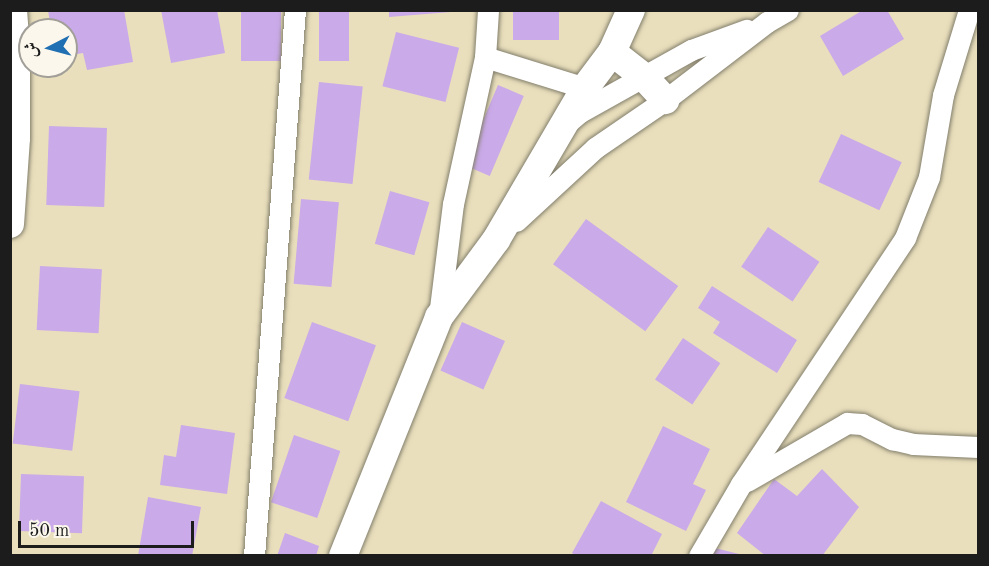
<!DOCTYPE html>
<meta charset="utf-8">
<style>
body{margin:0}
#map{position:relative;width:989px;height:566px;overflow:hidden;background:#e9dfbc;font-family:"Old Standard TT",Amiri,serif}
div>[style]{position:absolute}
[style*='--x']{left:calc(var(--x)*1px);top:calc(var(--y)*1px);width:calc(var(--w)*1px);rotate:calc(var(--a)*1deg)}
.building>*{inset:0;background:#caaae9;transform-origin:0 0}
.roads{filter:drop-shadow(0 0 2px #827e6c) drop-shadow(0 0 2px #827e6c)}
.minor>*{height:21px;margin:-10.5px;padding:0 10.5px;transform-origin:10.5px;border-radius:10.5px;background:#fff}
.secondary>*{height:28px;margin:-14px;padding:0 14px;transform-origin:14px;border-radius:14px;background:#fff}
span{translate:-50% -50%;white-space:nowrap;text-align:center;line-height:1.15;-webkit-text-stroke:6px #fbf7ec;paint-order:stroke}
.frame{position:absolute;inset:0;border:12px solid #1c1c1c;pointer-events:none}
.north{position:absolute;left:18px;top:18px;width:60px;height:60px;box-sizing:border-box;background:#fbf7ec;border:2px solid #a29f99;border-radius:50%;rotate:264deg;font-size:16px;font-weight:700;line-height:24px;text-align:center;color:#1c1c1c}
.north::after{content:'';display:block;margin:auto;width:21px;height:27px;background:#1f6fb2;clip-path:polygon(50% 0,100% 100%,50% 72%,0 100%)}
.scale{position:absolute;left:18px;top:521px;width:176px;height:27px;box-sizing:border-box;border:3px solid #1c1c1c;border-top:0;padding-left:8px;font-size:18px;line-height:21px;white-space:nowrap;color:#1c1c1c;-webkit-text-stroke:4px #fbf7ec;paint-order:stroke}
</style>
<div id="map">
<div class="building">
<i style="clip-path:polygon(48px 10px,124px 10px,133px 62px,87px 70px,83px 53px,66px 56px,66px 30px,51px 30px)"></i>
<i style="clip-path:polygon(161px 10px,217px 10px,225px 53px,171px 63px)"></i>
<i style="left:241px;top:10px;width:40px;height:51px"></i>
<i style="left:319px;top:10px;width:30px;height:51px"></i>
<i style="clip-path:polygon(389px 10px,451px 10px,451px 12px,389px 17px)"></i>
<i style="left:513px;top:10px;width:46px;height:30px"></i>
<i style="clip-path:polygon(863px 10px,887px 10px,904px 39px,843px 76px,820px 36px)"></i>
<i style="left:396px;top:32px;width:65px;height:56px;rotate:14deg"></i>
<i style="left:319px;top:82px;width:44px;height:98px;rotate:6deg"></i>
<i style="left:498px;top:85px;width:28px;height:87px;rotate:23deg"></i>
<i style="left:49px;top:126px;width:58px;height:79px;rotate:2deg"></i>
<i style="left:841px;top:134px;width:67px;height:53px;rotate:25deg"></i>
<i style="left:390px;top:191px;width:41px;height:55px;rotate:16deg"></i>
<i style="left:301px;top:199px;width:38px;height:85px;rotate:5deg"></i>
<i style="left:586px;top:219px;width:114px;height:56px;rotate:36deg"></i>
<i style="left:768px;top:227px;width:62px;height:48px;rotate:34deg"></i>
<i style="left:40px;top:266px;width:62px;height:64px;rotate:3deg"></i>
<i style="clip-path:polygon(712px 286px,797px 340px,777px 373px,713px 333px,720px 322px,698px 308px)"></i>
<i style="left:312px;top:322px;width:68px;height:81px;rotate:20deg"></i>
<i style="left:462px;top:322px;width:47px;height:53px;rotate:24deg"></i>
<i style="left:683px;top:338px;width:45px;height:50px;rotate:34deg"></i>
<i style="left:20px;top:384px;width:60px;height:60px;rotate:7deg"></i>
<i style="clip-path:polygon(181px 425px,235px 433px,227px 494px,160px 485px,164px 455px,176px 457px)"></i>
<i style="clip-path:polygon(663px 426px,710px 449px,693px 484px,706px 490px,686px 531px,626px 502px)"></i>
<i style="left:294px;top:435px;width:49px;height:71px;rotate:19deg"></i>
<i style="clip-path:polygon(822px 469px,859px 507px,822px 556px,766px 556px,737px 533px,774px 479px,797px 496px)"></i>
<i style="left:21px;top:474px;width:63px;height:57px;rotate:2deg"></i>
<i style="clip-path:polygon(148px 497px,201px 507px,192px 556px,138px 556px)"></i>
<i style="clip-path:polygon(601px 501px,662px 534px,651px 556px,577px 556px,572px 553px)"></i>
<i style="clip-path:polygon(285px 533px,319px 546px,316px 556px,277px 556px)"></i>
<i style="clip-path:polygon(715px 548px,743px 555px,743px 556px,713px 556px)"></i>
</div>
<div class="roads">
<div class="minor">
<i style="--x:485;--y:57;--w:105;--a:17.2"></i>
<i style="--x:567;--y:123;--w:17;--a:-40"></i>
<i style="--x:580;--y:112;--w:127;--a:-29.2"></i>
<i style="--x:691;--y:50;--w:59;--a:-20"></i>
<i style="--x:516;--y:221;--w:108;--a:-42.7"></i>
<i style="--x:595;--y:148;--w:85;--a:-34.4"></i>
<i style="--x:665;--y:100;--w:128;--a:-37.4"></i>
<i style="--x:767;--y:22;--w:24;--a:-30"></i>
<i style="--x:439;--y:316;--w:113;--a:-82.9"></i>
<i style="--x:453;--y:204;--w:150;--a:-77.7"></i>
<i style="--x:485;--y:57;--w:47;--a:-86.3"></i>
<i style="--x:747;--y:481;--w:116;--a:-30.1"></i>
<i style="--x:847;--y:423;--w:15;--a:4"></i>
<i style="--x:862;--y:424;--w:34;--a:27"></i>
<i style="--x:892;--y:439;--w:22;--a:13"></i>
<i style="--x:913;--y:444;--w:65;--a:2.6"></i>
<i style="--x:254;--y:556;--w:548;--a:-85.71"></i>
<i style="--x:699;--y:556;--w:83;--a:-59.7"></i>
<i style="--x:741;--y:484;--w:296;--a:-56.3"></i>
<i style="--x:905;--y:238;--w:66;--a:-68.5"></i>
<i style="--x:929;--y:177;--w:83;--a:-80.3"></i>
<i style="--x:943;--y:95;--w:89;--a:-73"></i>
</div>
<div class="secondary">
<i style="--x:612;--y:52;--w:39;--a:38"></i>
<i style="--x:643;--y:76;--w:33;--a:47"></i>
<i style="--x:10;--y:224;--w:86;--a:-86"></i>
<i style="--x:16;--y:138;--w:87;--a:-90"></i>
<i style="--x:16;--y:51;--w:41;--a:-94.2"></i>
<i style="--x:343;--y:556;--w:258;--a:-68.1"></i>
<i style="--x:439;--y:317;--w:96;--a:-53.5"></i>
<i style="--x:496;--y:240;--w:176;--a:-59.6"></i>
<i style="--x:585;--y:88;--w:45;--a:-53.1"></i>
<i style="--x:612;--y:52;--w:46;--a:-65.7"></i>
</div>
</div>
<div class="frame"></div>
<div class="north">ش</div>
<div class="scale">50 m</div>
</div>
